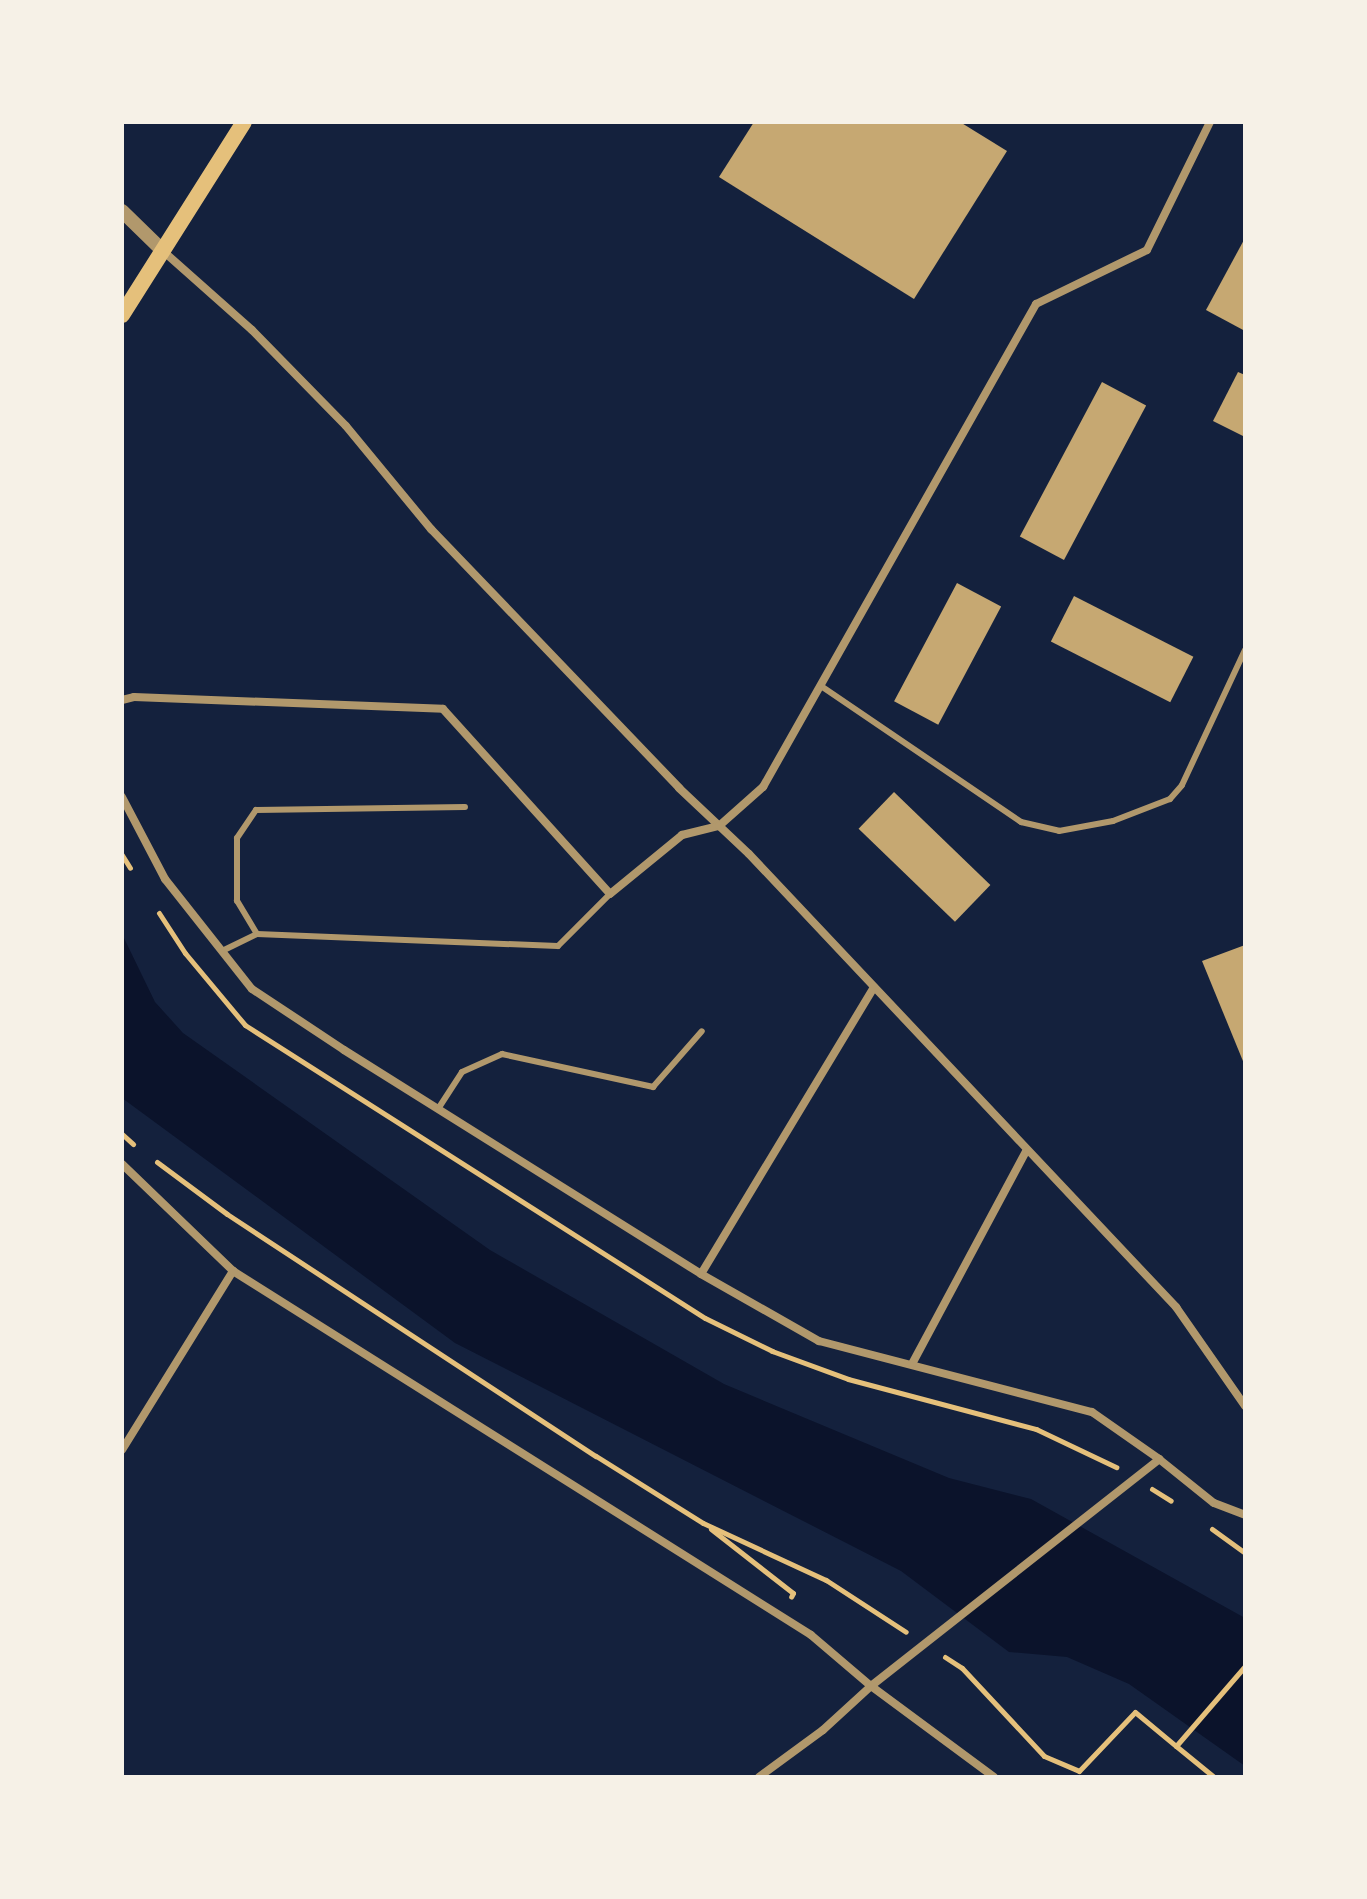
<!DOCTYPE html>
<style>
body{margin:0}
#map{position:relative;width:1367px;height:1899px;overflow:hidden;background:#14213d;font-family:"Golos Text",sans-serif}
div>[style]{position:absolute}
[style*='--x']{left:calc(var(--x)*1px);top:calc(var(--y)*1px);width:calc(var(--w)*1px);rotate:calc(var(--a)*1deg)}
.water>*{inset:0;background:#0b132b}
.building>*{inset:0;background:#c6a872;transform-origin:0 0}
.path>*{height:5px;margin:-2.5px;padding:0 2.5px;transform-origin:2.5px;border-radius:2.5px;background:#e5c07b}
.service>*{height:6px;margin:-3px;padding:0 3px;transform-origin:3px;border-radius:3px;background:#b1986c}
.minor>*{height:8px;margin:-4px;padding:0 4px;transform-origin:4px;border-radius:4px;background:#b1986c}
.tertiary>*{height:14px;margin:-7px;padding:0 7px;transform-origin:7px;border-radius:7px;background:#b1986c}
.secondary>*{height:16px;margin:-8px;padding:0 8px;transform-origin:8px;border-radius:8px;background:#e5c07b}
span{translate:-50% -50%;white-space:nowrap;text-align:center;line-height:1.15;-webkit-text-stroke:6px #f6f1e7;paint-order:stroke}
.frame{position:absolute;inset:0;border:124px solid #f6f1e7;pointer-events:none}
</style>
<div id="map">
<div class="water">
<i style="clip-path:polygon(122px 934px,155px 1002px,183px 1033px,490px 1250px,724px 1384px,949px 1478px,1031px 1499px,1245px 1618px,1245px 1766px,1129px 1684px,1067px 1657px,1009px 1652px,901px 1571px,455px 1343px,122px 1098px)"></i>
</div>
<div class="building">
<i style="clip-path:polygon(754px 122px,960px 122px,1007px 151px,914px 299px,719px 177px)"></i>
<i style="clip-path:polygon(1245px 238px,1245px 331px,1206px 310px)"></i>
<i style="clip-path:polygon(1238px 372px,1245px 375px,1245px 437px,1213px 421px)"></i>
<i style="left:1102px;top:382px;width:50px;height:175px;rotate:28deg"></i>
<i style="left:957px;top:583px;width:50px;height:134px;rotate:28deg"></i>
<i style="left:1074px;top:596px;width:134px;height:51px;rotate:27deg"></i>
<i style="left:894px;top:792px;width:134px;height:51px;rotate:44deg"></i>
<i style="clip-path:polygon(1245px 945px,1245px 1066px,1202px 961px)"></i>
</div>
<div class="path">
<i style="--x:122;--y:855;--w:15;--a:58"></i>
<i style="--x:159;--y:913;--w:48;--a:57"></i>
<i style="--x:185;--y:953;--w:94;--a:50.2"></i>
<i style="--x:245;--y:1025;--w:545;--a:32.5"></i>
<i style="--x:705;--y:1318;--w:75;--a:26.2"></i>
<i style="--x:772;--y:1351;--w:81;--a:20.2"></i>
<i style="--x:848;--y:1379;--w:195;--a:14.9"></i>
<i style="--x:1036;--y:1429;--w:89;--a:25.4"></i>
<i style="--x:122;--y:1134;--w:15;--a:42"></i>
<i style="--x:157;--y:1162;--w:87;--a:36.6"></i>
<i style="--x:227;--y:1214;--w:441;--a:33.3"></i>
<i style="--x:596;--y:1456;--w:126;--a:32.1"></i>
<i style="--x:703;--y:1523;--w:136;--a:24.9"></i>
<i style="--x:826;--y:1580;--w:95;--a:33"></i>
<i style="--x:1152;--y:1489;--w:22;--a:32"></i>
<i style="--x:711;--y:1529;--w:104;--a:38"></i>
<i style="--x:793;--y:1593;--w:4;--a:117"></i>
<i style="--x:1212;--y:1529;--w:41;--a:36"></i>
<i style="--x:945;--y:1657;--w:20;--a:33"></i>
<i style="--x:962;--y:1668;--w:120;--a:47"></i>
<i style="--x:1044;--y:1756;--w:38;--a:23"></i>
<i style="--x:1079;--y:1771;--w:81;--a:-46.5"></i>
<i style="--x:1135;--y:1712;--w:53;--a:39.7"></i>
<i style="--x:1214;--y:1777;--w:49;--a:-140.8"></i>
<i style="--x:1176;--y:1746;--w:106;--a:-49.2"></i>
</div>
<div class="service">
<i style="--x:821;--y:686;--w:242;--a:34.2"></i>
<i style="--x:1021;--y:822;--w:39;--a:13"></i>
<i style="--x:1059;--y:831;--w:55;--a:-10.5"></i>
<i style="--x:1113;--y:821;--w:61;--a:-21.1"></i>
<i style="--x:1170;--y:799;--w:18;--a:-49"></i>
<i style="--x:1182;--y:785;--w:149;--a:-65"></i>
<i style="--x:257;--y:934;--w:39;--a:-121"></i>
<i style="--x:237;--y:901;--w:63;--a:-90"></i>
<i style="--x:237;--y:838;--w:34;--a:-56"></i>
<i style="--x:256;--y:810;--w:209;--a:-0.8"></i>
<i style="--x:222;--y:951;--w:39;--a:-26"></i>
<i style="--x:257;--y:934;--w:301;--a:2.3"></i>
<i style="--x:558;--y:946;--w:74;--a:-45"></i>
<i style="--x:438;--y:1109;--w:44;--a:-57"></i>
<i style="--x:462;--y:1072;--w:44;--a:-24.2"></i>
<i style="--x:502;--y:1054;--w:155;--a:12.3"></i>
<i style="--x:653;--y:1087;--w:74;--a:-48.8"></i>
</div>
<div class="minor">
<i style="--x:163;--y:251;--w:119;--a:41.6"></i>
<i style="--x:252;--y:330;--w:134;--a:45.6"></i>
<i style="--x:346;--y:426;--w:134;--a:50.5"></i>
<i style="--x:431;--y:529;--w:359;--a:46.2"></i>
<i style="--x:679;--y:788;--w:96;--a:43.3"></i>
<i style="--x:749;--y:854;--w:623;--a:46.69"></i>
<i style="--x:1176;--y:1307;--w:121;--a:55.1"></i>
<i style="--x:122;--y:700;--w:12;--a:-14"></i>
<i style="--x:134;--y:697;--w:309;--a:2.2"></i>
<i style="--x:443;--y:709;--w:249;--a:47.9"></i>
<i style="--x:610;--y:894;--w:93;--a:-39.3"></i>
<i style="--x:682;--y:835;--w:38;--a:-14"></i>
<i style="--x:719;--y:826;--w:59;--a:-41.6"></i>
<i style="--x:763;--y:787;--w:555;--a:-60.52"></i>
<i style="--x:1036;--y:304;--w:123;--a:-25.9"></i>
<i style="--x:1147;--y:250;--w:143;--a:-63.8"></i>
<i style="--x:122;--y:797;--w:93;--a:62.3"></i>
<i style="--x:165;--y:879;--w:140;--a:51.7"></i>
<i style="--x:252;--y:989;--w:110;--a:33.5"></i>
<i style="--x:344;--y:1050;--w:421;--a:32.1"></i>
<i style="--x:701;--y:1274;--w:136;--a:29.6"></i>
<i style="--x:819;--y:1341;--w:282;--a:14.6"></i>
<i style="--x:1092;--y:1412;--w:82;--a:35"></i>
<i style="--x:122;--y:1164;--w:154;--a:43.9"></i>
<i style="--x:233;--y:1271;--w:683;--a:32.2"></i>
<i style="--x:811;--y:1635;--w:79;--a:40.4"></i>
<i style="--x:871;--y:1686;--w:153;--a:36.5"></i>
<i style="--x:701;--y:1274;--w:335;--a:-58.9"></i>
<i style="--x:912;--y:1364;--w:242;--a:-61.8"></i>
<i style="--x:122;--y:1450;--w:211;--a:-58.2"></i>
<i style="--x:759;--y:1777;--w:79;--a:-36.3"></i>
<i style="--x:823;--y:1730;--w:65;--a:-42.5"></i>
<i style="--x:871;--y:1686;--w:367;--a:-38.2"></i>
<i style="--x:1159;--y:1459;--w:70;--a:38.7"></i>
<i style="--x:1214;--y:1503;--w:33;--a:21"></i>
</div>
<div class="tertiary">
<i style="--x:122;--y:211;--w:57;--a:44.3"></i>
</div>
<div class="secondary">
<i style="--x:122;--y:315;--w:228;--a:-57.7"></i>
</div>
<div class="frame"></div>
</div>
